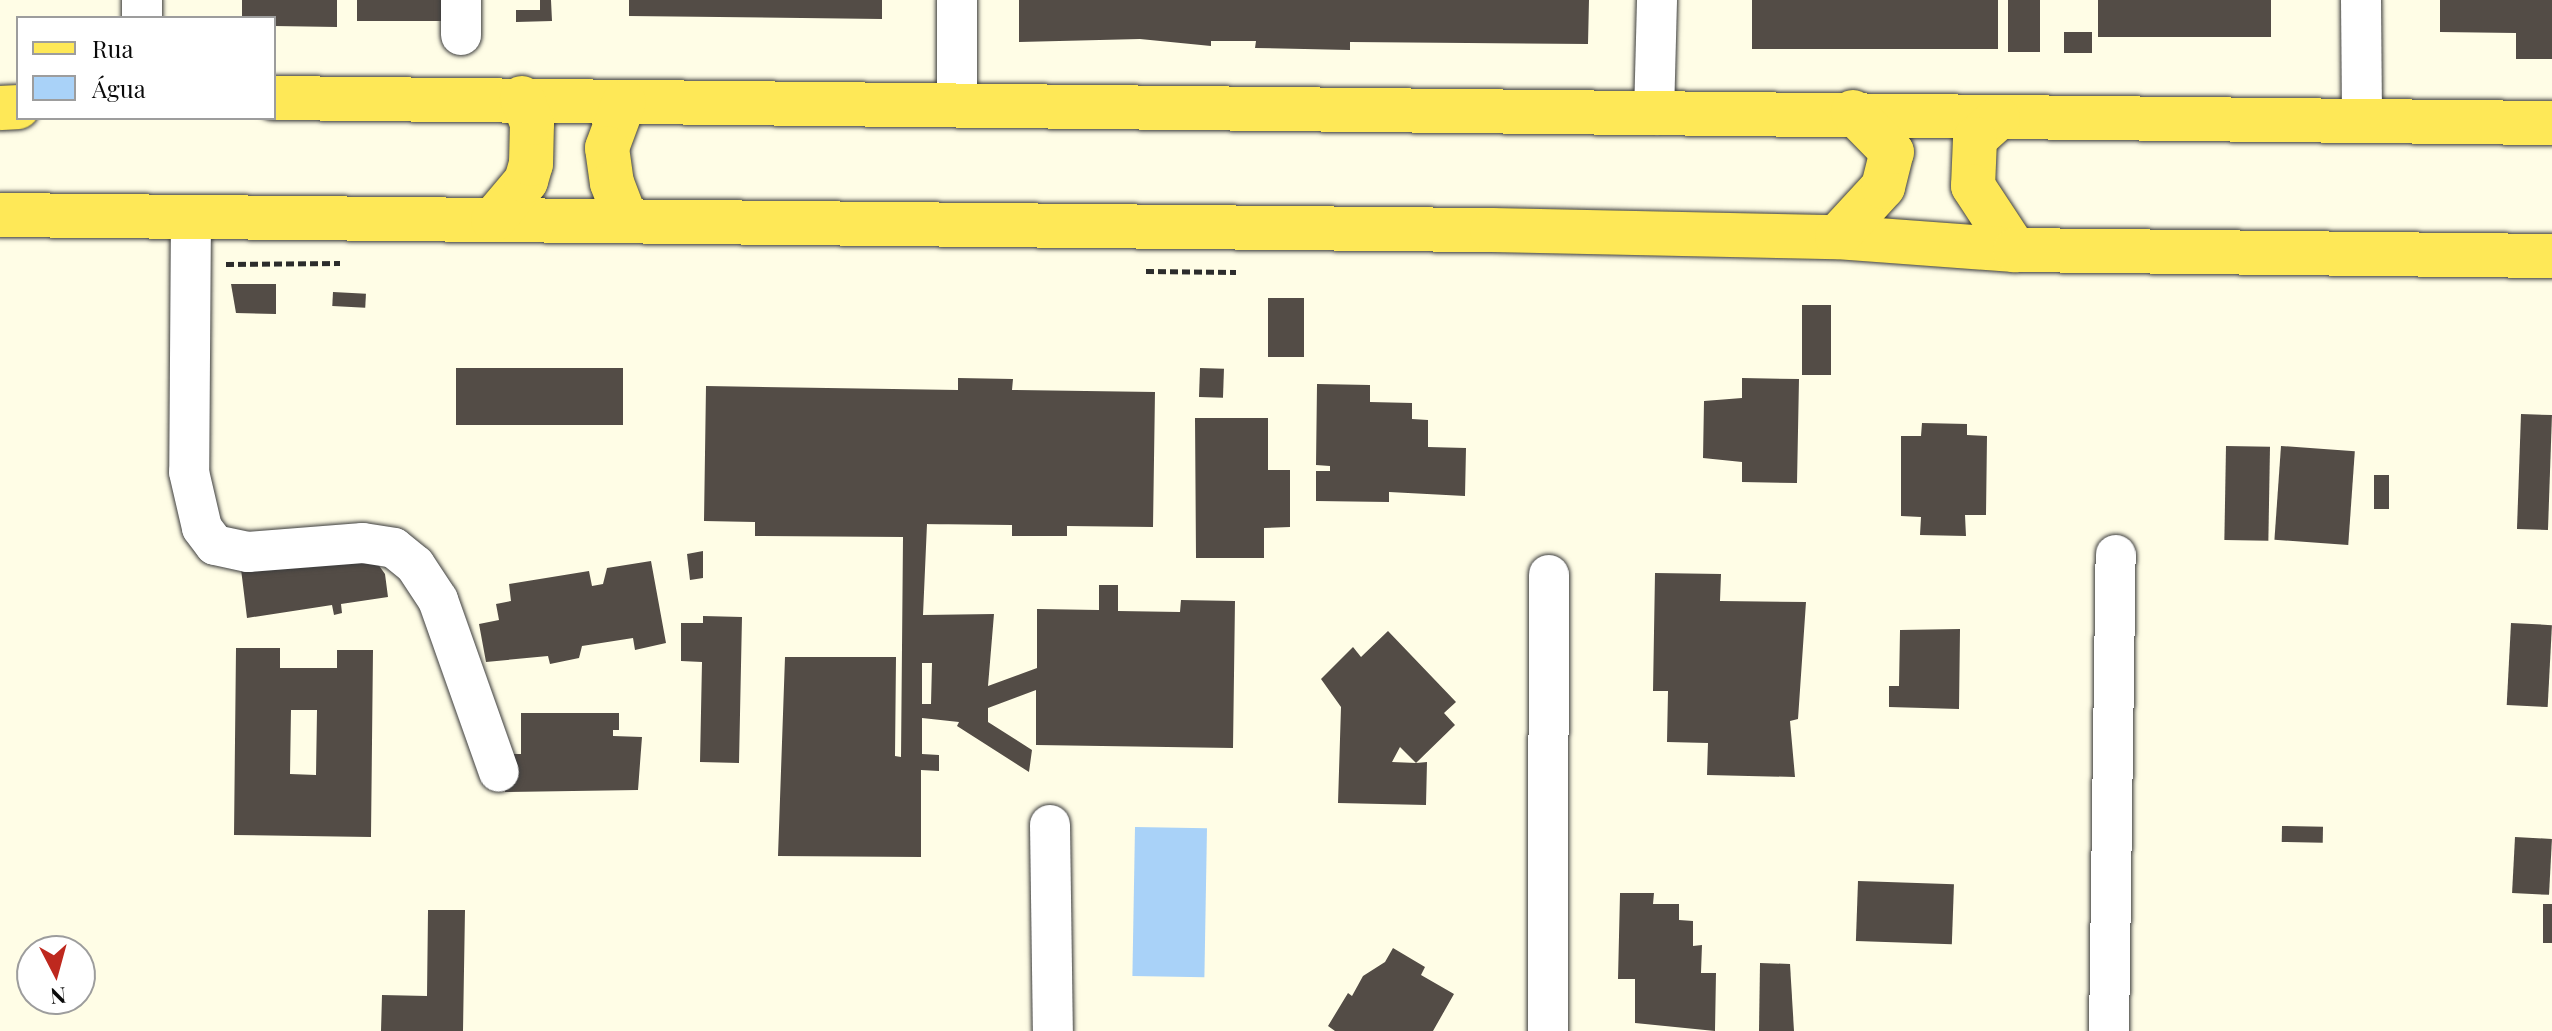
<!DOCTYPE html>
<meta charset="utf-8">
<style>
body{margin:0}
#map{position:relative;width:2552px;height:1031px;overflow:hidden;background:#fffde6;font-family:"Playfair Display",serif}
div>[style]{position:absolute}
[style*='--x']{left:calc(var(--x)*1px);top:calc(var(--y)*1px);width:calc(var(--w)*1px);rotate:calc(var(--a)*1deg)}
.water>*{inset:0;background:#a9d2f8;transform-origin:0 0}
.building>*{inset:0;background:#534c46;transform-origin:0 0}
.path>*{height:5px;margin-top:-2.5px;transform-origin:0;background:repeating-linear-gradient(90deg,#2c2c2c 0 8px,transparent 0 12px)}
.roads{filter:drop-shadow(0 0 2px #3d3d3d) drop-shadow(0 0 2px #3d3d3d)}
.minor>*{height:40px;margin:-20px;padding:0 20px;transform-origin:20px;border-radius:20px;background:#fff}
.major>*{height:44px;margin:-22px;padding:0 22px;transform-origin:22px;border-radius:22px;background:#fee857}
span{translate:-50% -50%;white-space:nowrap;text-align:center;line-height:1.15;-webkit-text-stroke:8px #fff;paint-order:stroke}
.legend{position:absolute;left:16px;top:16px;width:260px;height:104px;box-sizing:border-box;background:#fff;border:2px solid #9d9d9d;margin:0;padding:10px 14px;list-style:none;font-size:24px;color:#0a0a0a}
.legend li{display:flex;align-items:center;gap:16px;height:40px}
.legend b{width:40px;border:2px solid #9d9d9d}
.north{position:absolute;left:16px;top:935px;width:80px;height:80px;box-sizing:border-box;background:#fff;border:2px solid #9d9d9d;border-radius:50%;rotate:174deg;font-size:22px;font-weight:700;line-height:32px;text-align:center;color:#0a0a0a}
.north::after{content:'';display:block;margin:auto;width:28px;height:36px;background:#be281e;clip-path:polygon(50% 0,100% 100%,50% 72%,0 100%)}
</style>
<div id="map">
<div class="water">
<i style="left:1135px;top:827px;width:72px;height:149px;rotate:1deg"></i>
</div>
<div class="building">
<i style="clip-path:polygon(242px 0,337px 0,337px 27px,274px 26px,274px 18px,242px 18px)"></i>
<i style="left:357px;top:0;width:84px;height:21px"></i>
<i style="clip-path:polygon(540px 0,551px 0,552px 21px,516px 22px,516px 10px,540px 10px)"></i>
<i style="clip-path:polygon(629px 0,882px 0,882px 19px,629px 16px)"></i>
<i style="clip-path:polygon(1019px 0,1589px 0,1588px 44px,1350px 42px,1350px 50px,1255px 48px,1256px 41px,1211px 41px,1211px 46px,1140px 39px,1019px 42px)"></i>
<i style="left:1752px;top:0;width:246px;height:49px"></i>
<i style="left:2008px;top:0;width:32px;height:52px"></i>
<i style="left:2098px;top:0;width:173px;height:37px"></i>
<i style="clip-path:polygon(2440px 0,2552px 0,2552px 59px,2516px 59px,2516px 33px,2440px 32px)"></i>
<i style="left:2064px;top:32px;width:28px;height:21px"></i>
<i style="clip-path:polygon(231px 284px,276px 284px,276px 314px,236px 313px)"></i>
<i style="left:333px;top:292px;width:33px;height:14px;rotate:3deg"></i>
<i style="left:1268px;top:298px;width:36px;height:59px"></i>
<i style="left:1802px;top:305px;width:29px;height:70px"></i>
<i style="left:623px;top:368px;width:57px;height:167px;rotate:90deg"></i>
<i style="left:1200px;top:368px;width:24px;height:29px;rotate:2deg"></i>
<i style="clip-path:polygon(evenodd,958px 378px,1013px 379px,1012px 390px,1155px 392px,1153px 527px,1067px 526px,1067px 536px,1012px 536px,1012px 525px,927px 524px,923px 615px,994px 614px,988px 686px,1037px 668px,1037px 609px,1099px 610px,1099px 585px,1118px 585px,1118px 611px,1180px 612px,1181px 600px,1235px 601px,1233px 748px,1036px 745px,1036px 690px,988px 708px,988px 722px,1032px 750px,1029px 772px,957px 726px,959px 722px,922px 718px,922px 754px,939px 755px,939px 771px,921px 770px,921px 857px,778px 856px,785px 657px,896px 657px,895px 756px,901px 757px,903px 537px,755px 536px,755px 522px,704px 521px,706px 386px,958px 390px,958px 378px,922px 663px,932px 663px,931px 704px,922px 704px,922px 663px)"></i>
<i style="clip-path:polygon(1742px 378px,1799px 379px,1797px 483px,1742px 482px,1742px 462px,1703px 458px,1704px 401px,1742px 398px)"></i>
<i style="clip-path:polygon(1317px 384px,1370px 385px,1370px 402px,1412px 403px,1412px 419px,1428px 420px,1428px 447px,1466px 448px,1465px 496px,1389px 492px,1389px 502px,1316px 501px,1316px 471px,1330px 471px,1330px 466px,1316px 465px)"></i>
<i style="left:2521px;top:414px;width:31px;height:115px;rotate:2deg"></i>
<i style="clip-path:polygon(1195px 418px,1268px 418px,1268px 470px,1290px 470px,1290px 527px,1264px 528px,1264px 558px,1196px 558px)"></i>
<i style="clip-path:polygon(1922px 423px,1967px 424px,1967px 435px,1987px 436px,1986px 515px,1965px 515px,1966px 536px,1920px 535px,1921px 517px,1901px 516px,1901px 436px,1921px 436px)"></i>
<i style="left:2226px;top:446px;width:44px;height:94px;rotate:1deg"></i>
<i style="left:2281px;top:446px;width:74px;height:94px;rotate:4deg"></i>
<i style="left:2374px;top:475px;width:15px;height:34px"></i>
<i style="clip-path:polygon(703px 551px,703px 578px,690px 580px,687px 554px)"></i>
<i style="clip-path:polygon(370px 553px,385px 574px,388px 597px,341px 604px,342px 613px,334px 615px,332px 605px,247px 618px,241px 569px)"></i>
<i style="clip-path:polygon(651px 561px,666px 643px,635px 650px,633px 638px,582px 646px,579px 658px,550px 664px,548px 656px,486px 662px,479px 624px,499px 620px,496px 604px,511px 601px,509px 584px,589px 571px,592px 586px,603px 584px,607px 568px)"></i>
<i style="clip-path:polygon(1655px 573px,1721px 574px,1720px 601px,1806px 602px,1798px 719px,1790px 721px,1795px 777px,1707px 775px,1708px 743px,1667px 742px,1668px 691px,1653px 691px)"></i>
<i style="clip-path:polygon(742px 617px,739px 763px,700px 762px,702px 662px,681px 661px,681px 623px,703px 623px,703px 616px)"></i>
<i style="left:2511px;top:623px;width:41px;height:82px;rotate:3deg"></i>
<i style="clip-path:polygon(1960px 629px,1959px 709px,1889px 707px,1889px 686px,1899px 686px,1900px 630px)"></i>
<i style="clip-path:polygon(evenodd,1388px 631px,1456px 702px,1444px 713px,1455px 725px,1416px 763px,1427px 762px,1426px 805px,1338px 803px,1341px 707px,1321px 679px,1353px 647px,1361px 657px,1388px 631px,1400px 747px,1416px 763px,1392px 762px,1400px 747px)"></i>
<i style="clip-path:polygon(evenodd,236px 648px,280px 648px,280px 668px,337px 668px,337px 650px,373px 650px,371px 837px,234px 835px,236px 648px,291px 710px,317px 710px,316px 775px,290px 774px,291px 710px)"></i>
<i style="clip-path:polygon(521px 713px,619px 713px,619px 730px,613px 730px,613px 736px,642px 737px,638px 790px,505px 792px,505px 754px,521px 754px)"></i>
<i style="left:2282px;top:826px;width:41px;height:16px;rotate:1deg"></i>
<i style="left:2515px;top:837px;width:37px;height:56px;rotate:3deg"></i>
<i style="left:1858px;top:881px;width:96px;height:60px;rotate:2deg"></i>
<i style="clip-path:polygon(1620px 893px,1654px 893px,1653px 904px,1679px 904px,1679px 920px,1693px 921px,1693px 946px,1702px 945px,1701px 973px,1716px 973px,1715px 1031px,1635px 1023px,1635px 979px,1618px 979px)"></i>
<i style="left:2543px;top:904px;width:9px;height:39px"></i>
<i style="clip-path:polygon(428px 910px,465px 910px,463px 1031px,381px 1031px,382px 995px,427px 996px)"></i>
<i style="clip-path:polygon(1393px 948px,1425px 967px,1421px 975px,1454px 994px,1433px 1031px,1335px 1031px,1328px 1026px,1348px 993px,1352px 996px,1363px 976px,1385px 962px)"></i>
<i style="clip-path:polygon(1760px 963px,1790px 964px,1794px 1031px,1759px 1031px)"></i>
</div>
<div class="path">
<i style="--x:226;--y:264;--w:114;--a:-0.5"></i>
<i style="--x:1146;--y:271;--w:90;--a:0.6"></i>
</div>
<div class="roads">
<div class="minor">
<i style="--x:142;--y:0;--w:18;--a:90"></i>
<i style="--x:2361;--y:0;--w:117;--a:89.5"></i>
<i style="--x:461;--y:35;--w:35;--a:-90"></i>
<i style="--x:957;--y:107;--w:107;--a:-90"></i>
<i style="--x:1654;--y:115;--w:115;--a:-88.5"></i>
<i style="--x:191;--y:215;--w:257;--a:90.4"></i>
<i style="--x:189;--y:472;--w:57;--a:76.9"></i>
<i style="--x:202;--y:528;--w:21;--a:53"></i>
<i style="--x:215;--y:545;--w:34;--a:12"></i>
<i style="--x:248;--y:552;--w:115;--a:-4.5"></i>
<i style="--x:363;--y:543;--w:31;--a:9"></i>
<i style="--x:394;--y:548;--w:27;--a:39"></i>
<i style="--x:415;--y:565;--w:42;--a:56.7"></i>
<i style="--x:438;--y:600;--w:182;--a:70.5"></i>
<i style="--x:1050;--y:825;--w:206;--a:89.2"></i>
<i style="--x:1548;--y:1031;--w:456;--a:-89.9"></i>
<i style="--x:2109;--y:1031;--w:476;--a:-89.2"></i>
</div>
<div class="major">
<i style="--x:274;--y:98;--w:2278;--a:0.63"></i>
<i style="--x:624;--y:102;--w:49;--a:110.3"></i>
<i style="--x:607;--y:148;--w:35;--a:82"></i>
<i style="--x:612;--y:183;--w:40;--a:69"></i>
<i style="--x:0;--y:108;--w:18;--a:-3"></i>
<i style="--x:1998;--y:118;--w:31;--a:138"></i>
<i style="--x:1975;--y:139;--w:47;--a:92.4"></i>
<i style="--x:1973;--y:186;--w:77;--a:56.7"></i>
<i style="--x:0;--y:215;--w:1492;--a:0.58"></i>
<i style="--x:1492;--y:230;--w:345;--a:1.2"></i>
<i style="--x:1837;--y:237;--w:178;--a:4.2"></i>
<i style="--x:2015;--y:250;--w:537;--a:0.64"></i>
<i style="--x:493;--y:220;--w:51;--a:-49.8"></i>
<i style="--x:526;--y:181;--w:18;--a:-74"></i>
<i style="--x:531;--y:164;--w:41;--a:-88.6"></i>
<i style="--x:532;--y:123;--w:27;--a:-112"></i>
<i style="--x:1837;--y:237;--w:68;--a:-47.4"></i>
<i style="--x:1883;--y:187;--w:36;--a:-76"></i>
<i style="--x:1892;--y:152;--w:56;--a:-134.3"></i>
</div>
</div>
<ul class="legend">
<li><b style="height:10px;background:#fee857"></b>Rua</li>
<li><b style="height:22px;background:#a9d2f8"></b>Água</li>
</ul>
<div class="north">N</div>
</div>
